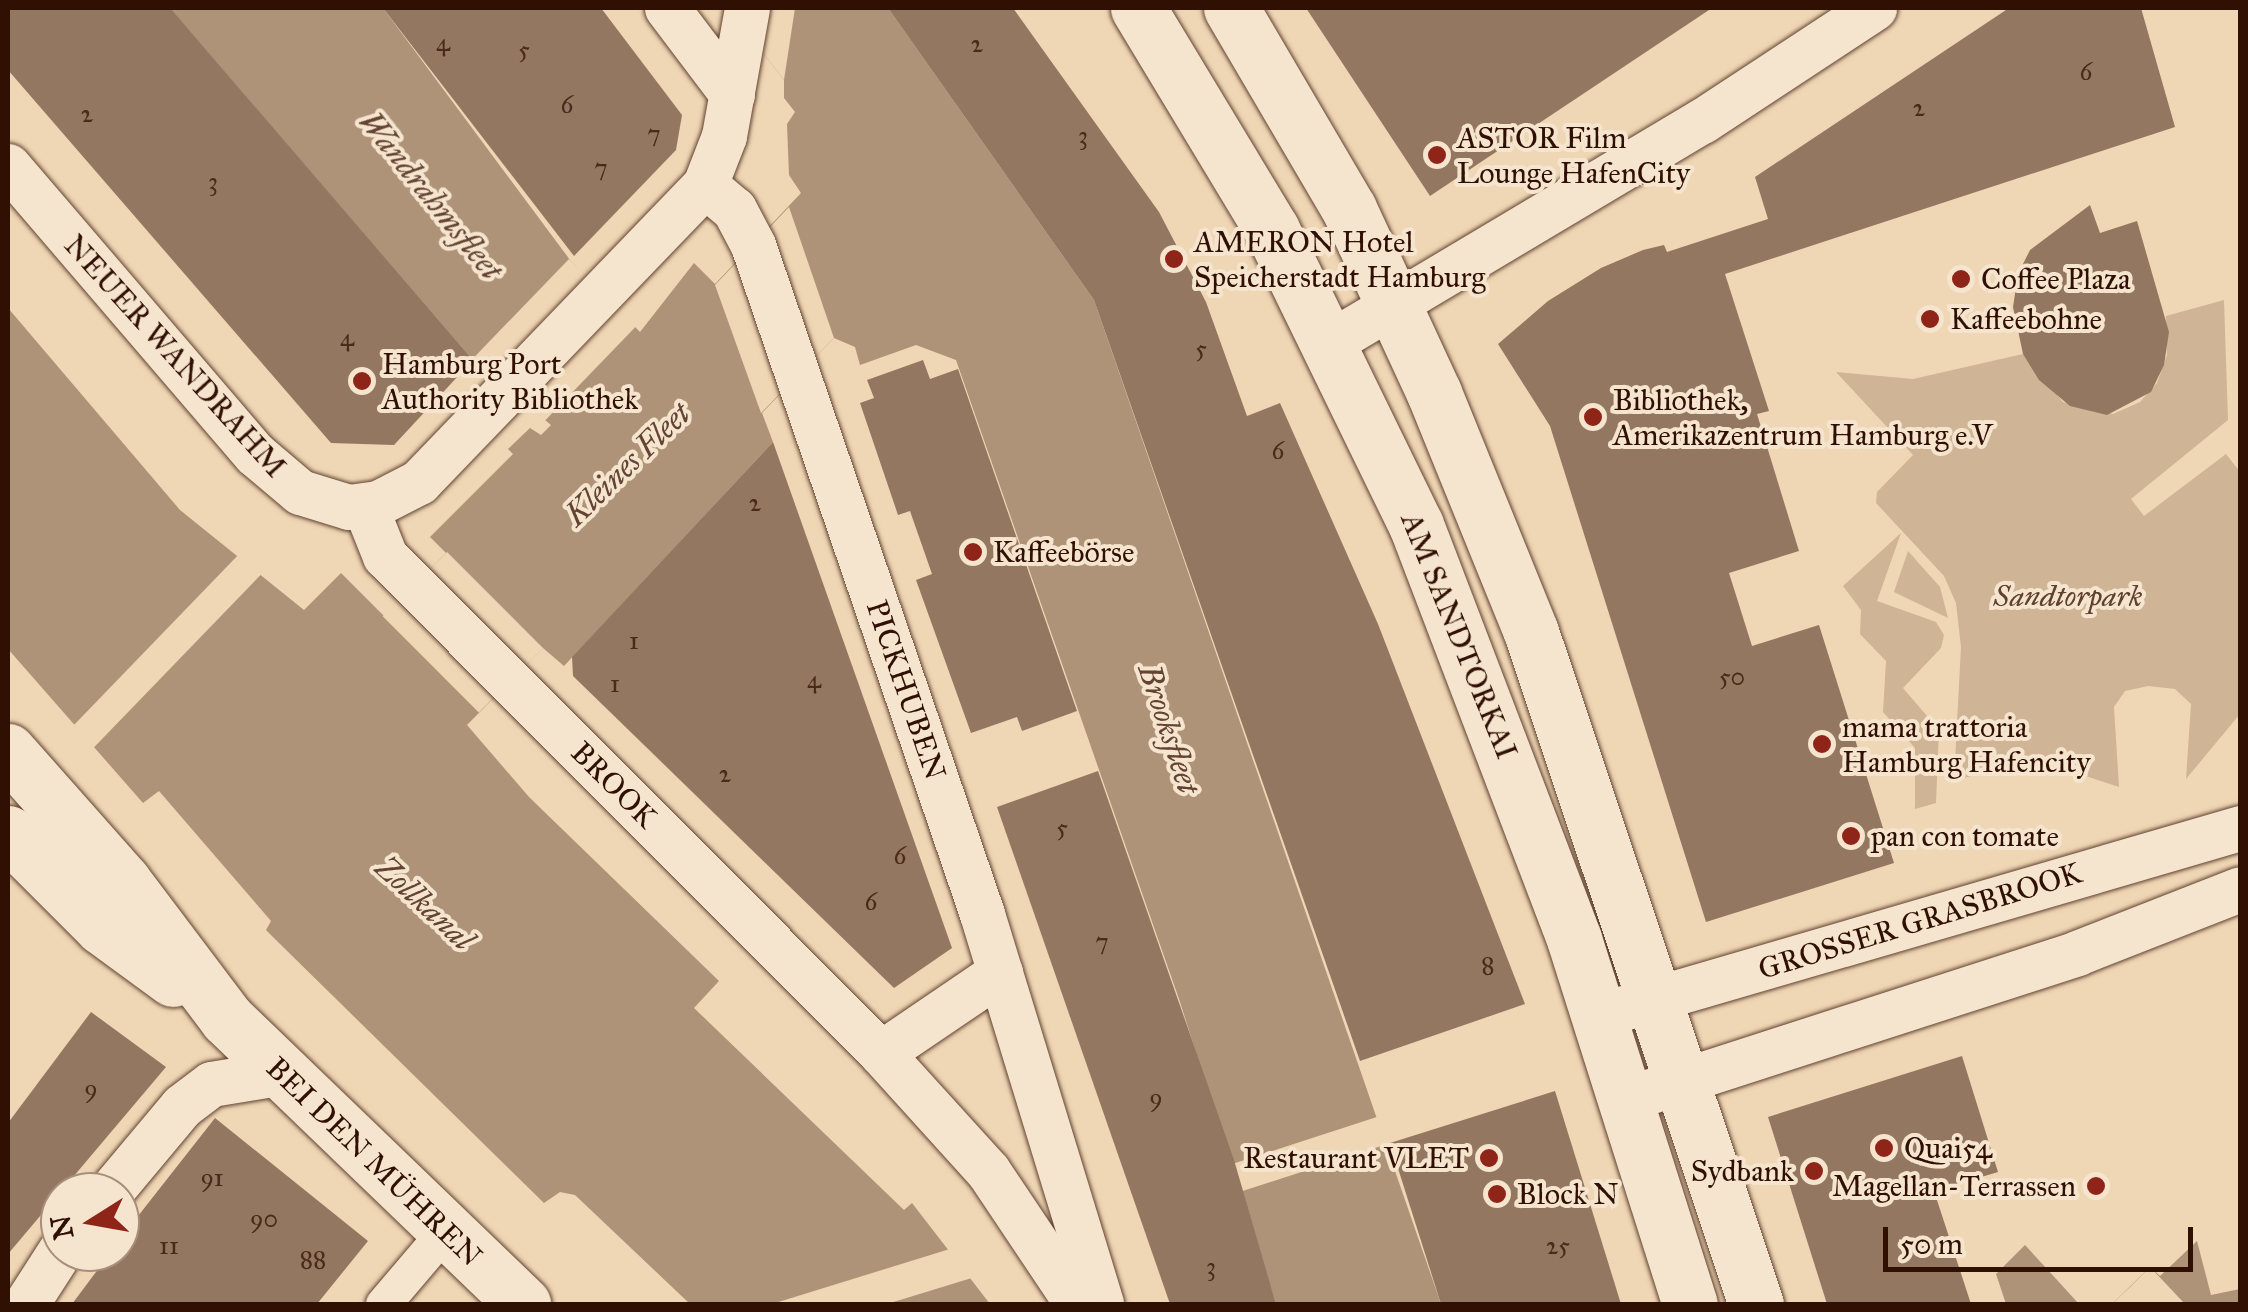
<!DOCTYPE html>
<meta charset="utf-8">
<style>
body{margin:0}
#map{position:relative;width:2248px;height:1312px;overflow:hidden;background:#efd6b4;font-family:"IM FELL Great Primer",serif}
div>[style]{position:absolute}
[style*='--x']{left:calc(var(--x)*1px);top:calc(var(--y)*1px);width:calc(var(--w)*1px);rotate:calc(var(--a)*1deg)}
.green>*{inset:0;background:#cfb496}
.water>*{inset:0;background:#ae9378}
.pier>*{inset:0;background:#efd6b4;transform-origin:0 0}
.building>*{inset:0;background:#947760}
.roads{filter:drop-shadow(0 0 2px #604230) drop-shadow(0 0 2px #604230)}
.pedestrian>*{height:35px;margin:-17.5px;padding:0 17.5px;transform-origin:17.5px;border-radius:17.5px;background:#f5e4ce}
.minor>*{height:45px;margin:-22.5px;padding:0 22.5px;transform-origin:22.5px;border-radius:22.5px;background:#f5e4ce}
.secondary>*{height:55px;margin:-27.5px;padding:0 27.5px;transform-origin:27.5px;border-radius:27.5px;background:#f5e4ce}
.dots>*{width:28px;height:28px;translate:-50% -50%;box-sizing:border-box;border:5px solid #f5e4ce;border-radius:50%}
span{translate:-50% -50%;white-space:nowrap;text-align:center;line-height:1.15;-webkit-text-stroke:8px #f5e4ce;paint-order:stroke}
.number-label{font-size:25px;color:#4a2a1b}
.number-label span{-webkit-text-stroke-width:0}
.poi-label{font-size:30px;color:#311004}
.left{translate:0 -50%;text-align:left}
.right{translate:-100% -50%;text-align:right}
.street-label{font-size:30px;color:#311004}
.park-label{font-size:30px;color:#604130;font-style:italic}
.water-label{font-size:32px;color:#634432;font-style:italic}
.frame{position:absolute;inset:0;border:10px solid #311004;pointer-events:none}
.north{position:absolute;left:40px;top:1172px;width:100px;height:100px;box-sizing:border-box;background:#f5e4ce;border:2px solid #a78f7d;border-radius:50%;rotate:259deg;font-size:28px;font-weight:700;line-height:40px;text-align:center;color:#311004}
.north::after{content:'';display:block;margin:auto;width:35px;height:45px;background:#8f2418;clip-path:polygon(50% 0,100% 100%,50% 72%,0 100%)}
.scale{position:absolute;left:1883px;top:1227px;width:310px;height:45px;box-sizing:border-box;border:5px solid #311004;border-top:0;padding-left:12px;font-size:30px;line-height:35px;white-space:nowrap;color:#311004;-webkit-text-stroke:8px #f5e4ce;paint-order:stroke}
</style>
<div id="map">
<div class="green">
<i style="clip-path:polygon(2224px 300px,2228px 420px,2131px 499px,2144px 516px,2226px 454px,2240px 472px,2240px 714px,2186px 779px,2191px 704px,2175px 689px,2148px 686px,2125px 691px,2114px 707px,2119px 787px,2031px 758px,1954px 781px,1961px 647px,1956px 603px,1944px 576px,1876px 503px,1877px 492px,1913px 455px,1836px 372px,1913px 379px,2023px 354px,2063px 402px,2113px 414px,2140px 402px,2157px 383px,2167px 355px,2166px 316px)"></i>
<i style="clip-path:polygon(1901px 533px,1877px 601px,1936px 622px,1944px 635px,1941px 648px,1903px 688px,1939px 730px,1936px 803px,1915px 809px,1915px 748px,1883px 712px,1886px 661px,1860px 634px,1861px 610px,1843px 586px)"></i>
<i style="clip-path:polygon(1908px 551px,1940px 587px,1948px 618px,1894px 592px)"></i>
</div>
<div class="water">
<i style="clip-path:polygon(169px 8px,383px 8px,570px 260px,640px 332px,694px 263px,715px 284px,801px 193px,789px 175px,787px 124px,795px 112px,784px 98px,784px 80px,729px 8px,888px 8px,1094px 300px,1441px 1304px,1276px 1304px,1179px 999px,956px 360px,916px 345px,860px 365px,855px 347px,834px 338px,762px 413px,773px 442px,564px 666px,543px 648px,467px 725px,529px 797px,719px 981px,694px 1008px,904px 1210px,912px 1203px,990px 1304px,690px 1304px,575px 1195px,560px 1192px,544px 1203px,279px 943px,266px 930px,271px 921px,159px 791px,143px 803px,8px 649px,8px 308px,180px 510px,304px 610px,341px 573px,384px 616px,446px 553px,430px 537px,513px 454px,508px 449px,530px 428px,541px 435px,551px 425px,473px 360px)"></i>
<i style="clip-path:polygon(2197px 1241px,2211px 1295px,2240px 1289px,2240px 1304px,2112px 1304px,2150px 1267px,2160px 1276px)"></i>
<i style="clip-path:polygon(2025px 1245px,2079px 1304px,2006px 1304px,1996px 1274px)"></i>
</div>
<div class="pier">
<i style="clip-path:polygon(729px 8px,795px 8px,784px 80px)"></i>
<i style="clip-path:polygon(789px 207px,834px 338px,761px 413px,715px 285px)"></i>
<i style="left:569px;top:259px;width:95px;height:139px;rotate:44deg"></i>
<i style="left:242px;top:551px;width:30px;height:245px;rotate:44deg"></i>
<i style="left:447px;top:552px;width:136px;height:91px;rotate:45deg"></i>
<i style="left:1386px;top:1114px;width:29px;height:165px;rotate:72deg"></i>
<i style="clip-path:polygon(953px 1248px,975px 1277px,887px 1304px,772px 1304px)"></i>
<i style="clip-path:polygon(2150px 1267px,2185px 1304px,2112px 1304px,2130px 1287px)"></i>
</div>
<div class="building">
<i style="clip-path:polygon(8px 8px,170px 8px,473px 360px,394px 445px,331px 443px,8px 70px)"></i>
<i style="clip-path:polygon(383px 8px,601px 8px,682px 115px,676px 150px,574px 256px)"></i>
<i style="clip-path:polygon(888px 8px,1013px 8px,1159px 212px,1206px 302px,1247px 416px,1280px 403px,1378px 624px,1525px 1004px,1360px 1061px,1094px 300px)"></i>
<i style="clip-path:polygon(1306px 8px,1712px 8px,1430px 196px)"></i>
<i style="clip-path:polygon(2009px 8px,2141px 8px,2175px 127px,1725px 274px,1769px 411px,1757px 414px,1799px 551px,1729px 573px,1752px 646px,1819px 625px,1894px 863px,1706px 922px,1550px 426px,1498px 344px,1548px 301px,1601px 268px,1643px 250px,1664px 245px,1667px 252px,1768px 219px,1755px 177px)"></i>
<i style="clip-path:polygon(2090px 205px,2100px 233px,2137px 221px,2169px 332px,2164px 365px,2151px 392px,2107px 415px,2070px 406px,2039px 380px,2023px 354px,2013px 307px,2018px 274px,2030px 250px)"></i>
<i style="clip-path:polygon(923px 360px,930px 379px,958px 369px,1077px 711px,1022px 731px,1017px 717px,971px 733px,916px 580px,932px 574px,910px 511px,898px 515px,860px 403px,874px 398px,867px 380px)"></i>
<i style="clip-path:polygon(773px 442px,952px 948px,894px 988px,573px 676px,572px 657px)"></i>
<i style="clip-path:polygon(1098px 771px,1234px 1160px,1276px 1304px,1170px 1304px,997px 807px)"></i>
<i style="clip-path:polygon(91px 1012px,166px 1067px,8px 1254px,8px 1123px)"></i>
<i style="clip-path:polygon(1962px 1056px,1998px 1172px,1934px 1191px,1971px 1304px,1827px 1304px,1768px 1117px)"></i>
<i style="clip-path:polygon(1555px 1091px,1621px 1304px,1441px 1304px,1390px 1143px)"></i>
<i style="clip-path:polygon(215px 1118px,368px 1241px,317px 1304px,72px 1304px,111px 1252px,120px 1252px,120px 1239px)"></i>
</div>
<div class="roads">
<div class="pedestrian">
<i style="--x:383;--y:1304;--w:97;--a:-49.6"></i>
</div>
<div class="minor">
<i style="--x:667;--y:8;--w:108;--a:52.9"></i>
<i style="--x:747;--y:8;--w:130;--a:100.2"></i>
<i style="--x:724;--y:136;--w:53;--a:111.2"></i>
<i style="--x:705;--y:185;--w:38;--a:40"></i>
<i style="--x:734;--y:209;--w:41;--a:62.2"></i>
<i style="--x:753;--y:245;--w:707;--a:71.1"></i>
<i style="--x:982;--y:914;--w:408;--a:73"></i>
<i style="--x:8;--y:166;--w:379;--a:49.4"></i>
<i style="--x:255;--y:454;--w:59;--a:40.2"></i>
<i style="--x:300;--y:492;--w:51;--a:17"></i>
<i style="--x:349;--y:507;--w:29;--a:-8"></i>
<i style="--x:378;--y:503;--w:46;--a:-27.1"></i>
<i style="--x:419;--y:482;--w:412;--a:-46.1"></i>
<i style="--x:1329;--y:343;--w:434;--a:-30.8"></i>
<i style="--x:1702;--y:121;--w:206;--a:-33.3"></i>
<i style="--x:365;--y:506;--w:54;--a:68.2"></i>
<i style="--x:385;--y:556;--w:702;--a:45.06"></i>
<i style="--x:881;--y:1053;--w:159;--a:47.8"></i>
<i style="--x:988;--y:1171;--w:160;--a:56.2"></i>
<i style="--x:1620;--y:1009;--w:646;--a:-16.27"></i>
<i style="--x:881;--y:1053;--w:144;--a:-34.2"></i>
<i style="--x:1626;--y:1099;--w:474;--a:-17.9"></i>
<i style="--x:2077;--y:953;--w:175;--a:-21.4"></i>
<i style="--x:110;--y:1192;--w:112;--a:-50.1"></i>
<i style="--x:182;--y:1106;--w:36;--a:-37"></i>
<i style="--x:211;--y:1084;--w:68;--a:-9.3"></i>
<i style="--x:26;--y:1304;--w:63;--a:-57.3"></i>
</div>
<div class="secondary">
<i style="--x:1138;--y:8;--w:259;--a:58.9"></i>
<i style="--x:1272;--y:230;--w:328;--a:64"></i>
<i style="--x:1416;--y:525;--w:443;--a:69.1"></i>
<i style="--x:1574;--y:939;--w:383;--a:72.4"></i>
<i style="--x:1231;--y:8;--w:233;--a:59.6"></i>
<i style="--x:1349;--y:209;--w:203;--a:65.2"></i>
<i style="--x:1434;--y:393;--w:258;--a:67.9"></i>
<i style="--x:1531;--y:632;--w:709;--a:71.49"></i>
<i style="--x:8;--y:751;--w:174;--a:48.5"></i>
<i style="--x:123;--y:881;--w:173;--a:53"></i>
<i style="--x:227;--y:1019;--w:411;--a:43.9"></i>
<i style="--x:8;--y:833;--w:133;--a:45"></i>
<i style="--x:102;--y:927;--w:88;--a:36.2"></i>
</div>
</div>
<div class="dots">
<i style="left:1437px;top:155px;background:#8f2418"></i>
<i style="left:1174px;top:259px;background:#8f2418"></i>
<i style="left:1961px;top:279px;background:#8f2418"></i>
<i style="left:1930px;top:319px;background:#8f2418"></i>
<i style="left:362px;top:381px;background:#8f2418"></i>
<i style="left:1593px;top:417px;background:#8f2418"></i>
<i style="left:973px;top:552px;background:#8f2418"></i>
<i style="left:1822px;top:744px;background:#8f2418"></i>
<i style="left:1851px;top:836px;background:#8f2418"></i>
<i style="left:1884px;top:1148px;background:#8f2418"></i>
<i style="left:1489px;top:1158px;background:#8f2418"></i>
<i style="left:1814px;top:1171px;background:#8f2418"></i>
<i style="left:2096px;top:1186px;background:#8f2418"></i>
<i style="left:1497px;top:1194px;background:#8f2418"></i>
</div>
<div class="number-label">
<span style="left:443px;top:43px">4</span>
<span style="left:977px;top:44px">2</span>
<span style="left:524px;top:50px">5</span>
<span style="left:2086px;top:72px">6</span>
<span style="left:567px;top:105px">6</span>
<span style="left:1919px;top:108px">2</span>
<span style="left:87px;top:114px">2</span>
<span style="left:654px;top:134px">7</span>
<span style="left:1083px;top:136px">3</span>
<span style="left:601px;top:168px">7</span>
<span style="left:213px;top:182px">3</span>
<span style="left:347px;top:338px">4</span>
<span style="left:1201px;top:349px">5</span>
<span style="left:1278px;top:451px">6</span>
<span style="left:755px;top:503px">2</span>
<span style="left:634px;top:641px">1</span>
<span style="left:1732px;top:677px">50</span>
<span style="left:814px;top:680px">4</span>
<span style="left:615px;top:684px">1</span>
<span style="left:725px;top:774px">2</span>
<span style="left:1062px;top:828px">5</span>
<span style="left:900px;top:856px">6</span>
<span style="left:871px;top:902px">6</span>
<span style="left:1102px;top:942px">7</span>
<span style="left:1488px;top:966px">8</span>
<span style="left:91px;top:1089px">9</span>
<span style="left:1156px;top:1098px">9</span>
<span style="left:212px;top:1178px">91</span>
<span style="left:264px;top:1219px">90</span>
<span style="left:169px;top:1246px">11</span>
<span style="left:1558px;top:1246px">25</span>
<span style="left:313px;top:1260px">88</span>
<span style="left:1211px;top:1267px">3</span>
</div>
<div class="poi-label">
<span class="left" style="left:1457px;top:155px">ASTOR Film<br>Lounge HafenCity</span>
<span class="left" style="left:1194px;top:259px">AMERON Hotel<br>Speicherstadt Hamburg</span>
<span class="left" style="left:1981px;top:279px">Coffee Plaza</span>
<span class="left" style="left:1950px;top:319px">Kaffeebohne</span>
<span class="left" style="left:382px;top:381px">Hamburg Port<br>Authority Bibliothek</span>
<span class="left" style="left:1613px;top:417px">Bibliothek,<br>Amerikazentrum Hamburg e.V</span>
<span class="left" style="left:993px;top:552px">Kaffeebörse</span>
<span class="left" style="left:1842px;top:744px">mama trattoria<br>Hamburg Hafencity</span>
<span class="left" style="left:1871px;top:836px">pan con tomate</span>
<span class="left" style="left:1904px;top:1148px">Quai54</span>
<span class="right" style="left:1469px;top:1158px">Restaurant VLET</span>
<span class="right" style="left:1794px;top:1171px">Sydbank</span>
<span class="right" style="left:2076px;top:1186px">Magellan-Terrassen</span>
<span class="left" style="left:1517px;top:1194px">Block N</span>
</div>
<div class="street-label">
<span style="left:175px;top:356px;rotate:48deg">NEUER WANDRAHM</span>
<span style="left:1459px;top:636px;rotate:68deg">AM SANDTORKAI</span>
<span style="left:906px;top:690px;rotate:71deg">PICKHUBEN</span>
<span style="left:614px;top:785px;rotate:45deg">BROOK</span>
<span style="left:1920px;top:921px;rotate:-17deg">GROSSER GRASBROOK</span>
<span style="left:374px;top:1162px;rotate:44deg">BEI DEN MÜHREN</span>
</div>
<div class="park-label">
<span style="left:2068px;top:596px">Sandtorpark</span>
</div>
<div class="water-label">
<span style="left:430px;top:196px;rotate:51deg">Wandrahmsfleet</span>
<span style="left:628px;top:465px;rotate:-44deg">Kleines Fleet</span>
<span style="left:1168px;top:729px;rotate:72deg">Brooksfleet</span>
<span style="left:424px;top:904px;rotate:43deg">Zollkanal</span>
</div>
<div class="frame"></div>
<div class="north">N</div>
<div class="scale">50 m</div>
</div>
